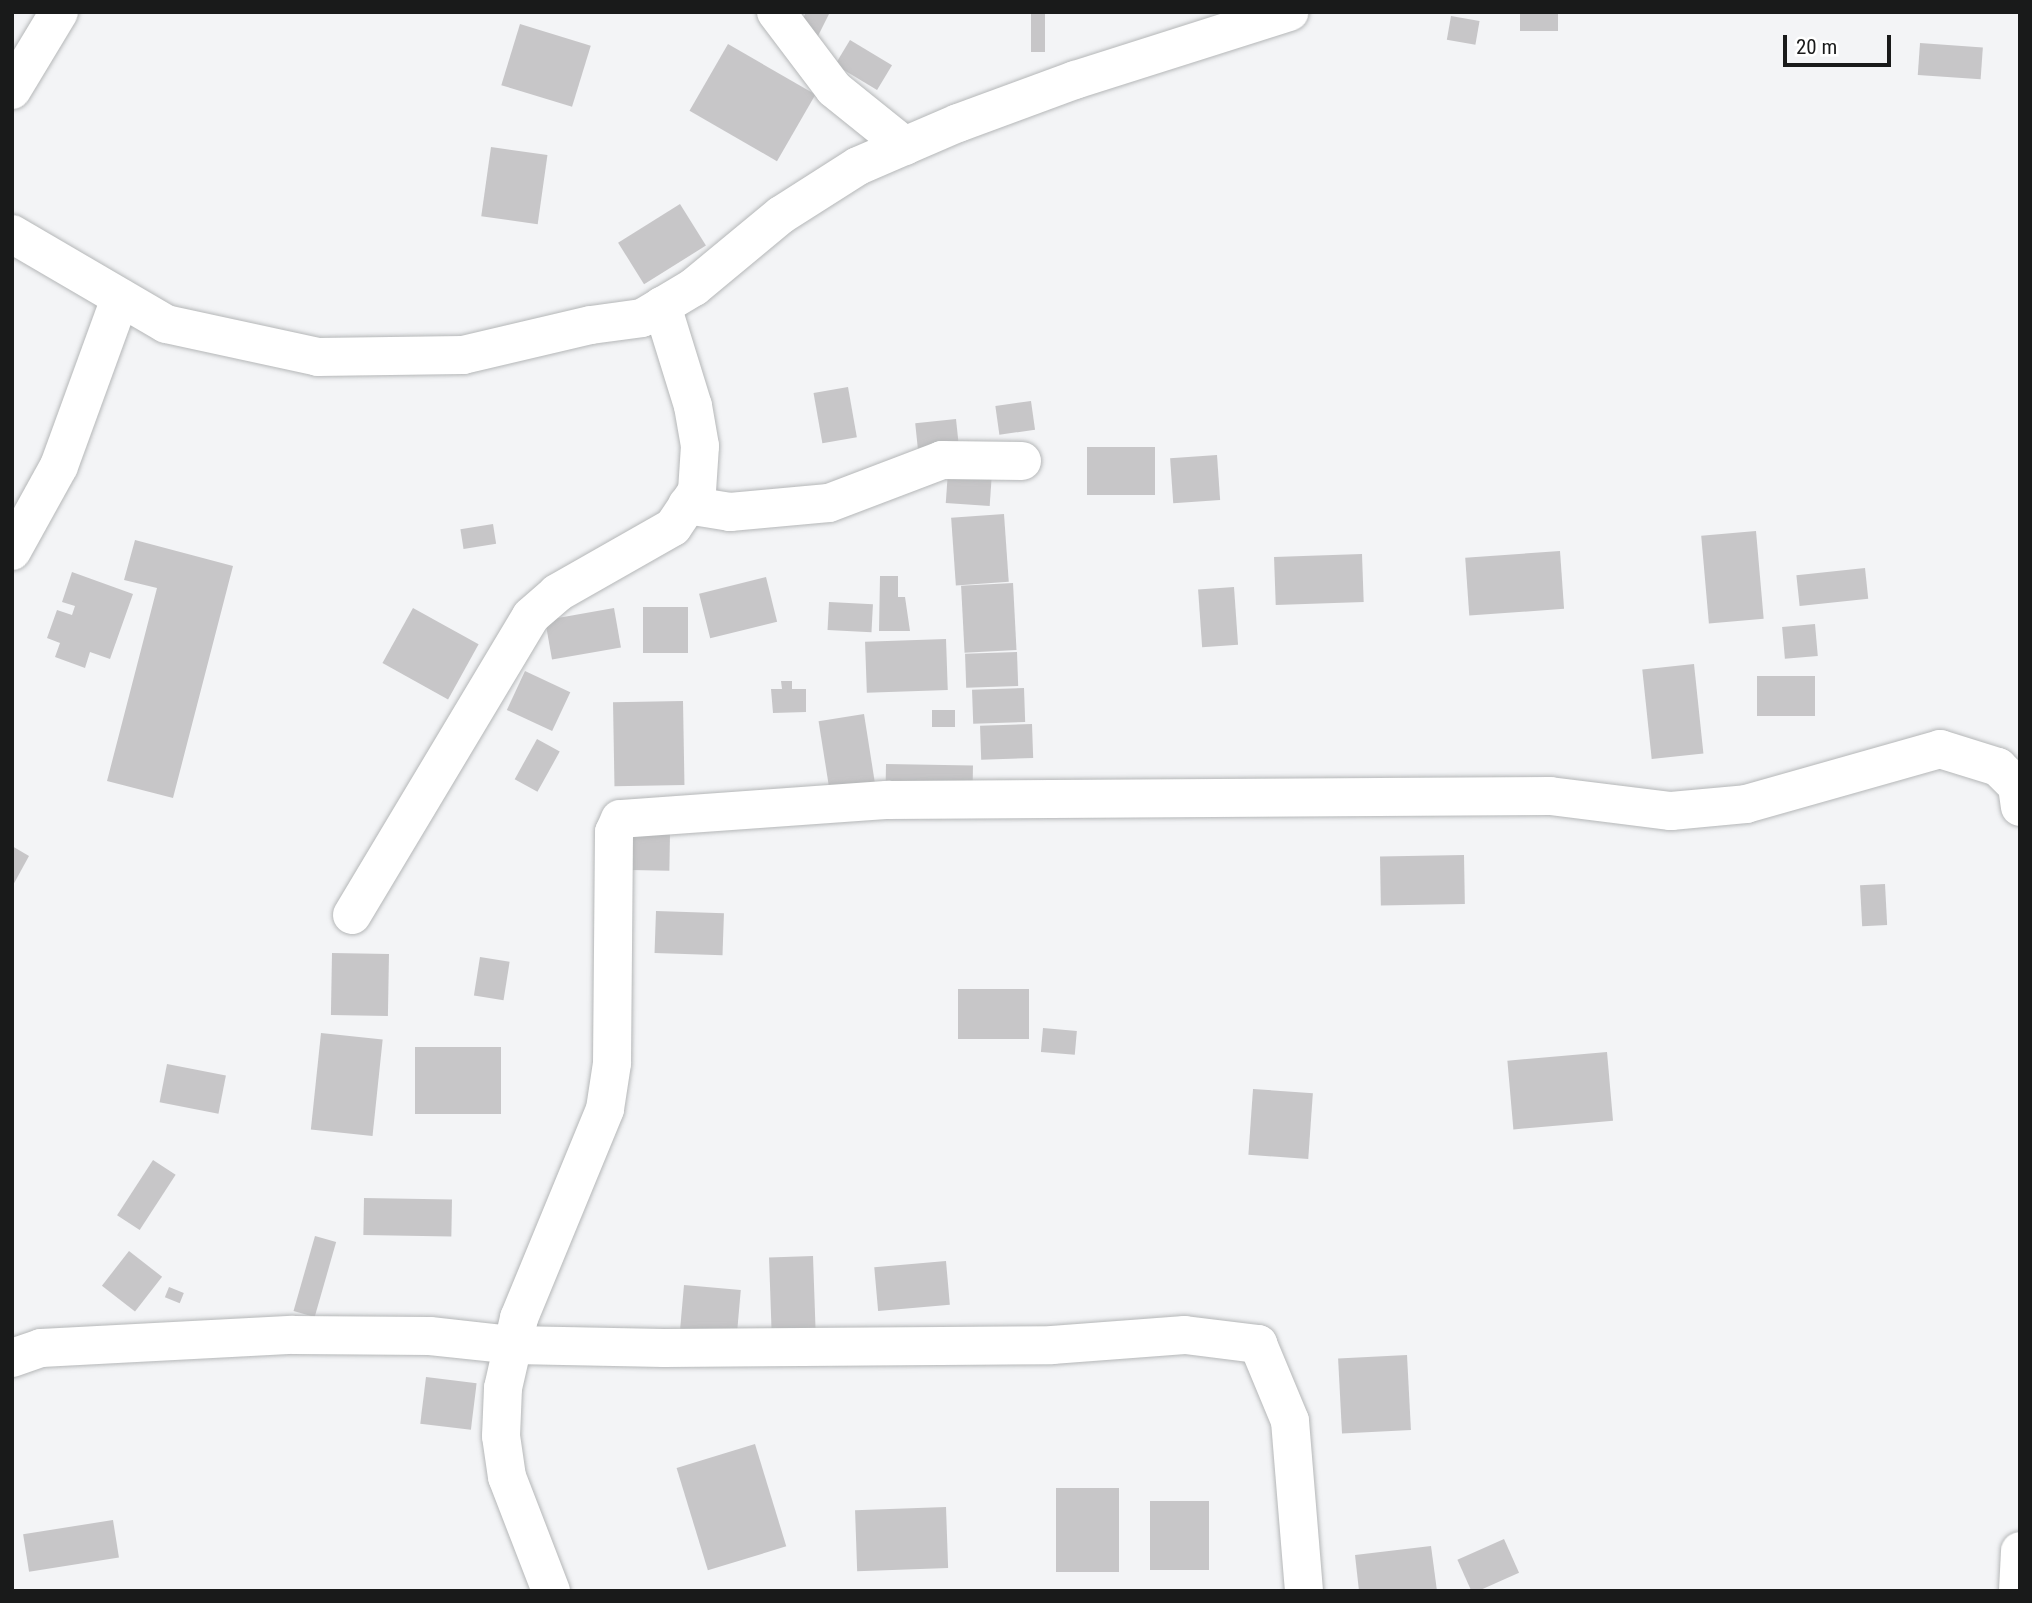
<!DOCTYPE html>
<style>
body{margin:0}
#map{position:relative;width:2032px;height:1603px;overflow:hidden;background:#f3f4f6;font-family:"Roboto Condensed",sans-serif}
div>[style]{position:absolute}
[style*='--x']{left:calc(var(--x)*1px);top:calc(var(--y)*1px);width:calc(var(--w)*1px);rotate:calc(var(--a)*1deg)}
.building>*{inset:0;background:#c7c6c8;transform-origin:0 0}
.roads{filter:drop-shadow(0 0 2px #b5b7b8) drop-shadow(0 0 2px #b5b7b8)}
.minor>*{height:38px;margin:-19px;padding:0 19px;transform-origin:19px;border-radius:19px;background:#fff}
span{translate:-50% -50%;white-space:nowrap;text-align:center;line-height:1.15;-webkit-text-stroke:7px #fff;paint-order:stroke}
.frame{position:absolute;inset:0;border:14px solid #191a1a;pointer-events:none}
.scale{position:absolute;left:1783px;top:35px;width:108px;height:32px;box-sizing:border-box;border:4px solid #191a1a;border-top:0;padding-left:9px;font-size:21px;line-height:24px;white-space:nowrap;color:#191a1a;-webkit-text-stroke:5px #fff;paint-order:stroke}
</style>
<div id="map">
<div class="building">
<i style="clip-path:polygon(806px 12px,830px 12px,817px 38px,799px 28px)"></i>
<i style="left:1031px;top:12px;width:14px;height:40px"></i>
<i style="left:1520px;top:12px;width:38px;height:19px"></i>
<i style="left:1451px;top:16px;width:29px;height:24px;rotate:10deg"></i>
<i style="left:520px;top:24px;width:74px;height:64px;rotate:17deg"></i>
<i style="left:850px;top:40px;width:49px;height:29px;rotate:31deg"></i>
<i style="left:1920px;top:43px;width:63px;height:32px;rotate:4deg"></i>
<i style="left:728px;top:44px;width:101px;height:77px;rotate:30deg"></i>
<i style="left:491px;top:147px;width:57px;height:70px;rotate:8deg"></i>
<i style="left:680px;top:204px;width:49px;height:73px;rotate:58deg"></i>
<i style="left:848px;top:387px;width:51px;height:35px;rotate:80deg"></i>
<i style="left:1031px;top:401px;width:29px;height:36px;rotate:82deg"></i>
<i style="left:956px;top:419px;width:27px;height:41px;rotate:84deg"></i>
<i style="left:1087px;top:447px;width:68px;height:48px"></i>
<i style="left:1217px;top:455px;width:45px;height:47px;rotate:86deg"></i>
<i style="left:948px;top:471px;width:44px;height:32px;rotate:4deg"></i>
<i style="left:1004px;top:514px;width:68px;height:53px;rotate:86deg"></i>
<i style="left:493px;top:524px;width:20px;height:33px;rotate:81deg"></i>
<i style="left:1756px;top:531px;width:88px;height:55px;rotate:85deg"></i>
<i style="clip-path:polygon(135px 540px,233px 566px,173px 798px,107px 781px,157px 588px,124px 580px)"></i>
<i style="left:1560px;top:551px;width:58px;height:95px;rotate:86deg"></i>
<i style="left:1362px;top:554px;width:48px;height:88px;rotate:88deg"></i>
<i style="left:1865px;top:568px;width:31px;height:69px;rotate:84deg"></i>
<i style="clip-path:polygon(72px 572px,133px 594px,110px 659px,90px 652px,85px 668px,55px 657px,60px 643px,47px 638px,57px 610px,72px 615px,75px 606px,62px 602px)"></i>
<i style="clip-path:polygon(880px 576px,898px 576px,898px 597px,905px 597px,910px 631px,879px 631px)"></i>
<i style="left:766px;top:577px;width:46px;height:69px;rotate:76deg"></i>
<i style="left:1013px;top:583px;width:67px;height:52px;rotate:87deg"></i>
<i style="left:1234px;top:587px;width:58px;height:36px;rotate:86deg"></i>
<i style="left:829px;top:602px;width:44px;height:28px;rotate:3deg"></i>
<i style="left:643px;top:607px;width:45px;height:46px"></i>
<i style="left:413px;top:608px;width:75px;height:63px;rotate:29deg"></i>
<i style="left:614px;top:608px;width:40px;height:70px;rotate:80deg"></i>
<i style="left:1815px;top:624px;width:32px;height:33px;rotate:85deg"></i>
<i style="left:946px;top:639px;width:51px;height:81px;rotate:88deg"></i>
<i style="left:1017px;top:652px;width:34px;height:52px;rotate:88deg"></i>
<i style="left:1694px;top:664px;width:90px;height:52px;rotate:84deg"></i>
<i style="left:525px;top:671px;width:50px;height:43px;rotate:25deg"></i>
<i style="left:1815px;top:676px;width:40px;height:58px;rotate:90deg"></i>
<i style="clip-path:polygon(781px 681px,792px 681px,792px 689px,806px 689px,806px 712px,773px 713px,771px 689px,782px 689px)"></i>
<i style="left:1024px;top:688px;width:34px;height:52px;rotate:88deg"></i>
<i style="left:683px;top:701px;width:84px;height:70px;rotate:89deg"></i>
<i style="left:955px;top:710px;width:17px;height:23px;rotate:90deg"></i>
<i style="left:864px;top:714px;width:70px;height:46px;rotate:81deg"></i>
<i style="left:1032px;top:724px;width:34px;height:52px;rotate:88deg"></i>
<i style="left:537px;top:739px;width:26px;height:46px;rotate:29deg"></i>
<i style="left:886px;top:764px;width:87px;height:25px;rotate:1deg"></i>
<i style="left:631px;top:833px;width:39px;height:37px;rotate:1deg"></i>
<i style="clip-path:polygon(12px 846px,29px 856px,12px 887px)"></i>
<i style="left:1464px;top:855px;width:49px;height:84px;rotate:89deg"></i>
<i style="left:1885px;top:884px;width:41px;height:25px;rotate:87deg"></i>
<i style="left:656px;top:911px;width:68px;height:42px;rotate:2deg"></i>
<i style="left:332px;top:953px;width:57px;height:62px;rotate:1deg"></i>
<i style="left:480px;top:957px;width:30px;height:39px;rotate:9deg"></i>
<i style="left:958px;top:989px;width:71px;height:50px"></i>
<i style="left:1043px;top:1028px;width:34px;height:24px;rotate:5deg"></i>
<i style="left:321px;top:1033px;width:62px;height:97px;rotate:6deg"></i>
<i style="left:415px;top:1047px;width:86px;height:67px"></i>
<i style="left:1607px;top:1052px;width:69px;height:100px;rotate:85deg"></i>
<i style="left:167px;top:1064px;width:60px;height:39px;rotate:11deg"></i>
<i style="left:1253px;top:1089px;width:60px;height:66px;rotate:4deg"></i>
<i style="left:153px;top:1160px;width:27px;height:66px;rotate:33deg"></i>
<i style="left:364px;top:1198px;width:88px;height:37px;rotate:1deg"></i>
<i style="left:315px;top:1236px;width:22px;height:78px;rotate:16deg"></i>
<i style="left:129px;top:1251px;width:42px;height:44px;rotate:38deg"></i>
<i style="left:813px;top:1256px;width:76px;height:44px;rotate:88deg"></i>
<i style="left:946px;top:1261px;width:44px;height:72px;rotate:85deg"></i>
<i style="left:684px;top:1285px;width:57px;height:54px;rotate:5deg"></i>
<i style="left:169px;top:1287px;width:16px;height:11px;rotate:22deg"></i>
<i style="left:1407px;top:1355px;width:75px;height:69px;rotate:87deg"></i>
<i style="left:426px;top:1377px;width:51px;height:47px;rotate:7deg"></i>
<i style="left:755px;top:1444px;width:107px;height:82px;rotate:73deg"></i>
<i style="left:1056px;top:1488px;width:63px;height:84px"></i>
<i style="left:1150px;top:1501px;width:59px;height:69px"></i>
<i style="left:946px;top:1507px;width:61px;height:91px;rotate:88deg"></i>
<i style="left:113px;top:1520px;width:38px;height:91px;rotate:81deg"></i>
<i style="left:1504px;top:1539px;width:37px;height:51px;rotate:66deg"></i>
<i style="clip-path:polygon(1431px 1546px,1437px 1591px,1359px 1591px,1355px 1555px)"></i>
</div>
<div class="roads">
<div class="minor">
<i style="--x:776;--y:12;--w:96;--a:53"></i>
<i style="--x:834;--y:89;--w:91;--a:38.8"></i>
<i style="--x:12;--y:90;--w:91;--a:-58.9"></i>
<i style="--x:12;--y:234;--w:178;--a:30.3"></i>
<i style="--x:166;--y:324;--w:156;--a:12.2"></i>
<i style="--x:318;--y:357;--w:145;--a:-0.8"></i>
<i style="--x:463;--y:355;--w:131;--a:-13.2"></i>
<i style="--x:591;--y:325;--w:51;--a:-7.8"></i>
<i style="--x:642;--y:318;--w:61;--a:-30.8"></i>
<i style="--x:694;--y:287;--w:113;--a:-39.6"></i>
<i style="--x:781;--y:215;--w:91;--a:-32.5"></i>
<i style="--x:858;--y:166;--w:109;--a:-23.3"></i>
<i style="--x:958;--y:123;--w:125;--a:-20.2"></i>
<i style="--x:1075;--y:80;--w:225;--a:-17.6"></i>
<i style="--x:687;--y:505;--w:44;--a:9.2"></i>
<i style="--x:730;--y:512;--w:99;--a:-5.2"></i>
<i style="--x:829;--y:503;--w:121;--a:-20.8"></i>
<i style="--x:942;--y:460;--w:80;--a:0.7"></i>
<i style="--x:12;--y:551;--w:97;--a:-61.1"></i>
<i style="--x:59;--y:466;--w:179;--a:-70"></i>
<i style="--x:352;--y:915;--w:348;--a:-59.1"></i>
<i style="--x:531;--y:616;--w:35;--a:-41"></i>
<i style="--x:557;--y:593;--w:133;--a:-29.6"></i>
<i style="--x:673;--y:527;--w:43;--a:-56.3"></i>
<i style="--x:697;--y:491;--w:45;--a:-86.2"></i>
<i style="--x:700;--y:446;--w:41;--a:-99.9"></i>
<i style="--x:693;--y:406;--w:105;--a:-107.2"></i>
<i style="--x:12;--y:1358;--w:31;--a:-19"></i>
<i style="--x:41;--y:1348;--w:252;--a:-3"></i>
<i style="--x:293;--y:1335;--w:137;--a:0.4"></i>
<i style="--x:430;--y:1336;--w:83;--a:6.2"></i>
<i style="--x:513;--y:1345;--w:151;--a:1.1"></i>
<i style="--x:664;--y:1348;--w:388;--a:-0.4"></i>
<i style="--x:1052;--y:1345;--w:133;--a:-4.3"></i>
<i style="--x:1185;--y:1335;--w:74;--a:7"></i>
<i style="--x:1258;--y:1344;--w:83;--a:67.4"></i>
<i style="--x:1290;--y:1421;--w:171;--a:85.3"></i>
<i style="--x:551;--y:1591;--w:122;--a:-111.1"></i>
<i style="--x:507;--y:1477;--w:41;--a:-98.3"></i>
<i style="--x:501;--y:1436;--w:48;--a:-87.6"></i>
<i style="--x:503;--y:1388;--w:72;--a:-77.1"></i>
<i style="--x:519;--y:1318;--w:226;--a:-67.6"></i>
<i style="--x:605;--y:1109;--w:47;--a:-81.3"></i>
<i style="--x:612;--y:1063;--w:231;--a:-89.5"></i>
<i style="--x:614;--y:832;--w:14;--a:-65"></i>
<i style="--x:620;--y:819;--w:268;--a:-4.1"></i>
<i style="--x:887;--y:800;--w:663;--a:-0.35"></i>
<i style="--x:1550;--y:796;--w:122;--a:7.1"></i>
<i style="--x:1671;--y:811;--w:75;--a:-5.3"></i>
<i style="--x:1746;--y:804;--w:202;--a:-15.8"></i>
<i style="--x:1940;--y:749;--w:61;--a:17.2"></i>
<i style="--x:1998;--y:767;--w:27;--a:45"></i>
<i style="--x:2017;--y:786;--w:21;--a:82"></i>
<i style="--x:2018;--y:1591;--w:40;--a:-87.1"></i>
</div>
</div>
<div class="frame"></div>
<div class="scale">20 m</div>
</div>
